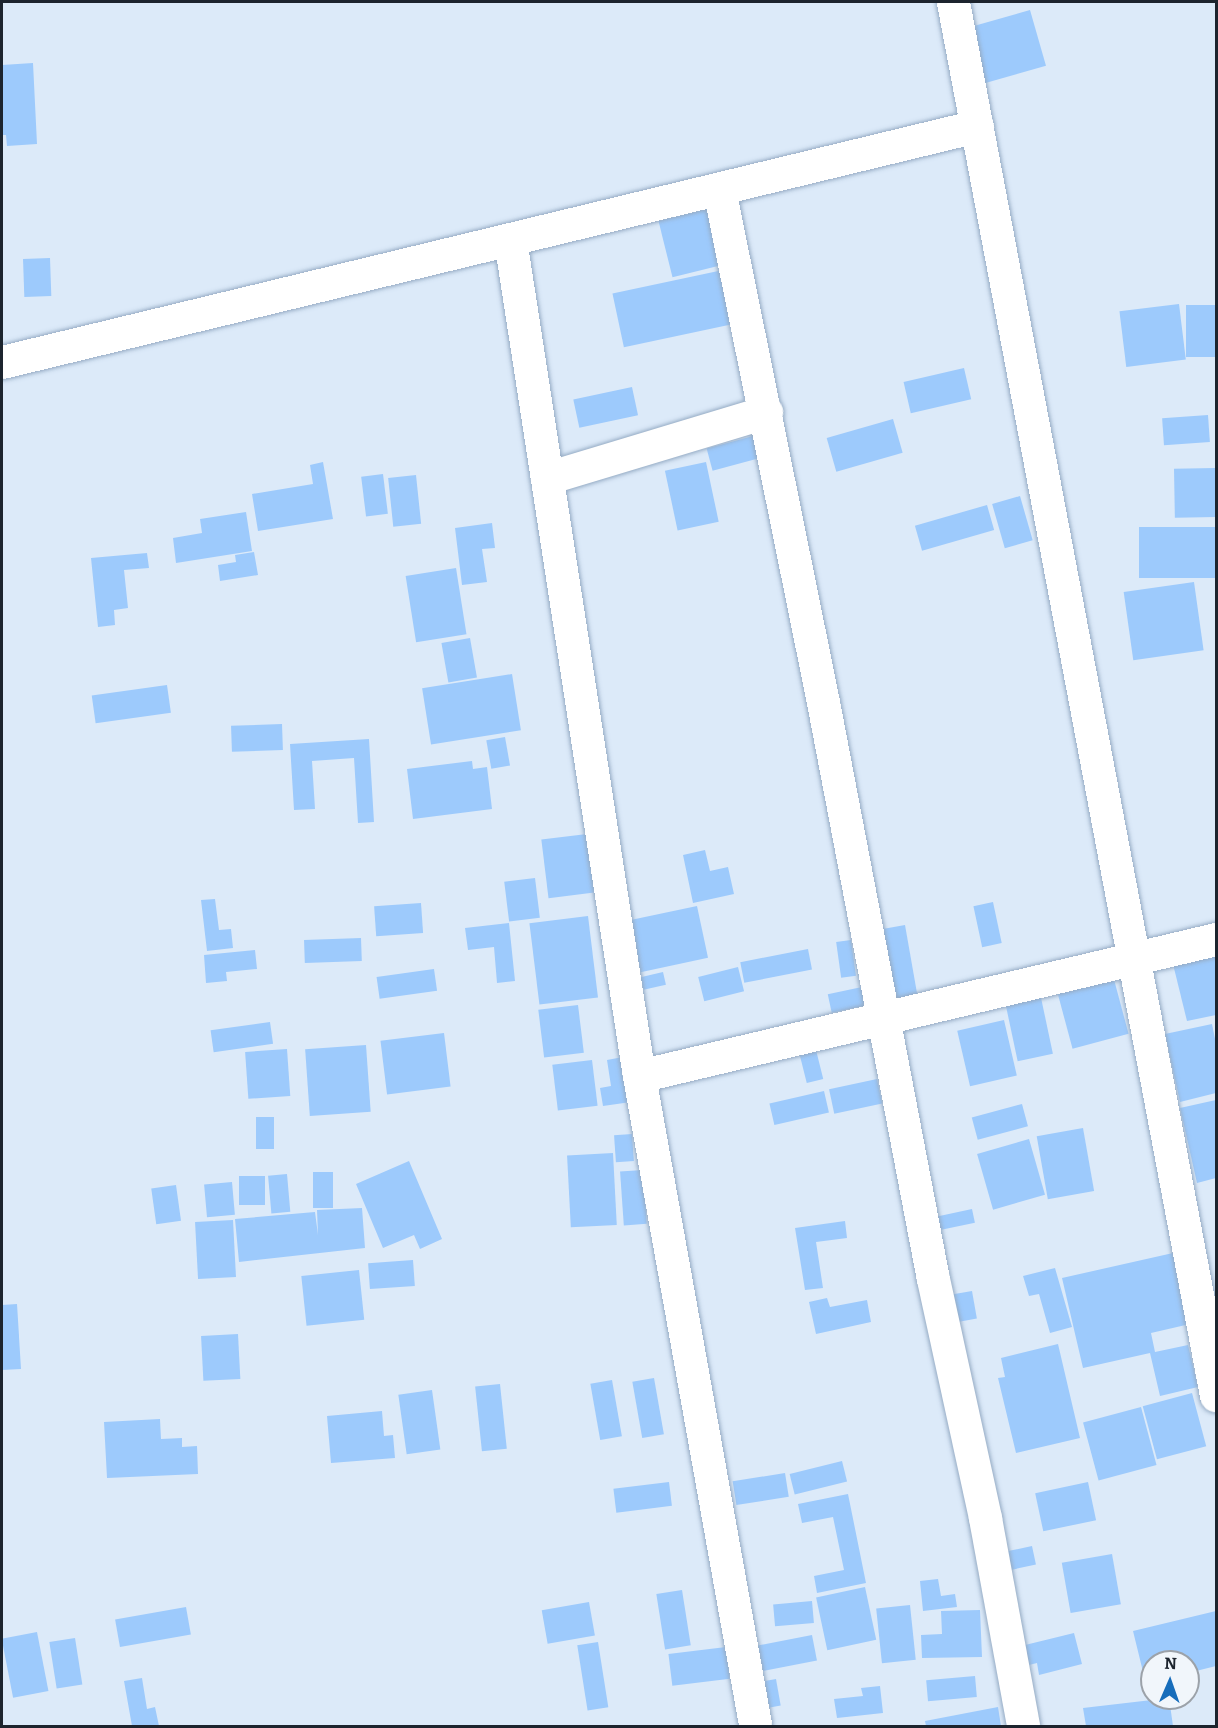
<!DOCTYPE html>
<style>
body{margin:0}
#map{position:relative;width:1218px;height:1728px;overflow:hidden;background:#dceaf9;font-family:Bitter,serif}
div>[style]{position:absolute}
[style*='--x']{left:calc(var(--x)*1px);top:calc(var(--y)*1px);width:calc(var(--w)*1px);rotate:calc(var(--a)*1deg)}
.building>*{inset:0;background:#9dcafc;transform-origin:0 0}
.roads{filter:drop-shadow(0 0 2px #95abc4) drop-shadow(0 0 2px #95abc4)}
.minor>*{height:33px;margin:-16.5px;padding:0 16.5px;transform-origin:16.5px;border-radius:16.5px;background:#fff}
span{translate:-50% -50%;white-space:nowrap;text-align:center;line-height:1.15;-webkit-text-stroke:4.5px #f1f6fb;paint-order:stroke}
.frame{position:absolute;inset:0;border:3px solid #1c242e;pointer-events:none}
.north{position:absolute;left:1140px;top:1650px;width:60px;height:60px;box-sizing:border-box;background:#f1f6fb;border:2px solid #9ca2a9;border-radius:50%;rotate:2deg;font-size:16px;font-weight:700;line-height:24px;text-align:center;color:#1c242e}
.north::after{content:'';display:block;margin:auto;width:21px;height:27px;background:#176dbb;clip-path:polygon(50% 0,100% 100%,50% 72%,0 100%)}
</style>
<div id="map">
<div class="building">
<i style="left:1030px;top:10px;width:58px;height:63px;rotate:74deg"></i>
<i style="clip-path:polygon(33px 63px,37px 144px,7px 146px,6px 135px,2px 135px,2px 65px)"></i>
<i style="left:707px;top:209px;width:58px;height:50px;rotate:76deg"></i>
<i style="left:50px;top:258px;width:38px;height:27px;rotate:88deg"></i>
<i style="left:723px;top:270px;width:55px;height:113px;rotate:78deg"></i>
<i style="left:1179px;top:304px;width:56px;height:60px;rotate:83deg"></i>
<i style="left:1216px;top:305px;width:52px;height:30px;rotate:90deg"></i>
<i style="left:964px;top:368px;width:32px;height:62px;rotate:77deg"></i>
<i style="left:632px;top:387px;width:29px;height:60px;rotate:78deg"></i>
<i style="left:1208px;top:415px;width:27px;height:46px;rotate:86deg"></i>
<i style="left:893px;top:419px;width:35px;height:69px;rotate:74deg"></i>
<i style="left:753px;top:436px;width:23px;height:48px;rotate:75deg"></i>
<i style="clip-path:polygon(323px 462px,333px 519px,258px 531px,252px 494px,313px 484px,310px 465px)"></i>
<i style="left:706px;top:462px;width:61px;height:42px;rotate:78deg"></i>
<i style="left:1215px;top:468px;width:49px;height:41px;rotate:89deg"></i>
<i style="left:383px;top:474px;width:40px;height:22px;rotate:83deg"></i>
<i style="left:416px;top:475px;width:49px;height:28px;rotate:84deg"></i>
<i style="left:1020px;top:496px;width:46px;height:29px;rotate:74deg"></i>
<i style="left:987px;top:505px;width:26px;height:75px;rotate:74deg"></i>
<i style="clip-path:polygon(246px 512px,252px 551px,176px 563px,173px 538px,202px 533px,200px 519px)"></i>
<i style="clip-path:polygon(492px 523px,495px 548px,482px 549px,487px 582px,462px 585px,455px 528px)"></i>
<i style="left:1216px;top:527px;width:51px;height:77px;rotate:90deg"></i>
<i style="clip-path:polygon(254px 552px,258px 575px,220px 581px,218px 565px,236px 562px,235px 555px)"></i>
<i style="clip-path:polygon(147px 553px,149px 568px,124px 570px,128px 608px,114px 610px,115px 625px,98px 627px,91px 558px)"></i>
<i style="left:456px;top:568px;width:67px;height:51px;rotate:81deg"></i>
<i style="left:1194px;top:582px;width:69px;height:71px;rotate:82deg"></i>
<i style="left:470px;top:638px;width:40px;height:29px;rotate:80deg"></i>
<i style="left:512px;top:674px;width:57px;height:91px;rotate:81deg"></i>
<i style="left:167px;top:685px;width:28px;height:76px;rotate:82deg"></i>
<i style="left:282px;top:724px;width:26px;height:51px;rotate:88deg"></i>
<i style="left:505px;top:737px;width:29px;height:19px;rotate:80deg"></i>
<i style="clip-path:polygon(369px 739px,374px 822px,358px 823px,354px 758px,312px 761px,315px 809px,294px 810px,290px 744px)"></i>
<i style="clip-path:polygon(472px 761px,473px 769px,487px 767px,492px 809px,413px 819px,407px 769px)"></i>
<i style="left:587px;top:834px;width:59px;height:46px;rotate:83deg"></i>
<i style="clip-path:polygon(705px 850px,710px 871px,728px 867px,734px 894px,693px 903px,683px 855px)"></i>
<i style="left:535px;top:878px;width:40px;height:31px;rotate:83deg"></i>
<i style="clip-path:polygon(215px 899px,219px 930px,231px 929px,233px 948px,207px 951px,201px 900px)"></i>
<i style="left:993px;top:902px;width:42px;height:20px;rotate:78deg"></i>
<i style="left:421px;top:903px;width:30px;height:47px;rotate:86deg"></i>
<i style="left:697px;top:906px;width:53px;height:69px;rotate:78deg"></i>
<i style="left:588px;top:916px;width:82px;height:59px;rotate:83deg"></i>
<i style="clip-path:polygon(509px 923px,515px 981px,497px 983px,494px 947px,468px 950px,465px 928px)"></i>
<i style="left:905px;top:925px;width:72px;height:24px;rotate:80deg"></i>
<i style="left:361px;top:938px;width:23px;height:57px;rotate:88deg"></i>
<i style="left:851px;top:940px;width:36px;height:15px;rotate:82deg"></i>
<i style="left:808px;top:949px;width:21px;height:69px;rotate:79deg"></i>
<i style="clip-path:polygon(255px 950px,257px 969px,226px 972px,227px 981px,206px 983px,204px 955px)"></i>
<i style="clip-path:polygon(1216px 950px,1216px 1015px,1187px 1021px,1172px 960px)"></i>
<i style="left:738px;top:967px;width:25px;height:41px;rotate:76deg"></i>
<i style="left:434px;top:969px;width:22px;height:58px;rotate:82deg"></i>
<i style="left:663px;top:972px;width:13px;height:23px;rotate:77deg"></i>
<i style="left:1112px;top:972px;width:64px;height:58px;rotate:75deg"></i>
<i style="left:862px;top:987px;width:19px;height:35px;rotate:78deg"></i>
<i style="left:1040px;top:993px;width:62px;height:36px;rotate:78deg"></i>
<i style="left:578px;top:1005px;width:48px;height:40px;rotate:83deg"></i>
<i style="left:1004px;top:1020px;width:57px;height:48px;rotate:77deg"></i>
<i style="left:270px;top:1022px;width:22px;height:60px;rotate:82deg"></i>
<i style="clip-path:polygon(1212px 1024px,1216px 1044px,1216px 1093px,1180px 1102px,1165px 1034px)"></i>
<i style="left:444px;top:1033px;width:54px;height:64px;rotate:83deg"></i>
<i style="left:366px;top:1045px;width:67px;height:61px;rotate:86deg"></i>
<i style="left:815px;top:1046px;width:34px;height:17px;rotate:76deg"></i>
<i style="left:287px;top:1049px;width:47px;height:42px;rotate:86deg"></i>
<i style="clip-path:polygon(623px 1057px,631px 1102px,603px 1106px,600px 1088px,611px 1086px,607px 1060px)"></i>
<i style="left:592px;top:1060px;width:46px;height:40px;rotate:83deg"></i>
<i style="left:877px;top:1079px;width:25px;height:49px;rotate:78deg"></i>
<i style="left:824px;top:1091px;width:22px;height:56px;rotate:77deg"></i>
<i style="clip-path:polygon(1216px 1100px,1216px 1178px,1197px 1183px,1180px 1108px)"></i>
<i style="left:1022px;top:1104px;width:23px;height:52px;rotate:75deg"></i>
<i style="left:256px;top:1117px;width:18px;height:32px"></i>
<i style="left:1083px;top:1128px;width:64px;height:47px;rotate:80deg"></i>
<i style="left:632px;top:1134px;width:27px;height:18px;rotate:86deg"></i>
<i style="left:1029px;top:1139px;width:58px;height:54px;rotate:74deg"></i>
<i style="left:613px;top:1153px;width:72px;height:46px;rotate:87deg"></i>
<i style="clip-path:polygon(409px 1161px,442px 1239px,420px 1249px,414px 1235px,383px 1248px,356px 1184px)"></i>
<i style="left:643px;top:1170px;width:54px;height:23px;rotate:86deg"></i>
<i style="left:333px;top:1172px;width:36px;height:20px;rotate:90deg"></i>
<i style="left:287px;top:1174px;width:38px;height:19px;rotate:85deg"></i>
<i style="left:265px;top:1176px;width:29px;height:26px;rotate:90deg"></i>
<i style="left:232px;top:1182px;width:33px;height:28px;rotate:85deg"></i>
<i style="left:176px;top:1185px;width:36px;height:25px;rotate:82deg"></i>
<i style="clip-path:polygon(362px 1208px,365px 1248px,239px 1262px,235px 1219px,315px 1212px,318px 1235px,317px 1210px)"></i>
<i style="left:972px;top:1209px;width:14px;height:38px;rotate:78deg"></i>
<i style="left:233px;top:1220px;width:57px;height:38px;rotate:87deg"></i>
<i style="clip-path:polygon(845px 1221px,847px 1238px,816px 1242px,823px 1288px,805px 1290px,795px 1228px)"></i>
<i style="clip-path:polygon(1173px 1253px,1190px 1324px,1151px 1333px,1155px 1352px,1188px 1345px,1198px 1387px,1160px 1396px,1150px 1353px,1083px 1368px,1062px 1278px)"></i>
<i style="left:413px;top:1260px;width:26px;height:45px;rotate:86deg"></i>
<i style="clip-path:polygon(1055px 1268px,1072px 1327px,1050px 1333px,1039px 1294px,1029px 1296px,1023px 1276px)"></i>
<i style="left:359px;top:1270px;width:50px;height:58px;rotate:84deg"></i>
<i style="left:972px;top:1291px;width:28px;height:22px;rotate:80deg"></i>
<i style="clip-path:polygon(827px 1298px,830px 1307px,867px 1300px,871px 1322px,816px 1334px,809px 1302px)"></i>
<i style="clip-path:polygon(17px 1304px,21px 1369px,2px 1370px,2px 1305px)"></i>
<i style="left:238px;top:1334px;width:45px;height:37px;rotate:87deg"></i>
<i style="clip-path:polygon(1058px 1344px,1080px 1438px,1016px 1453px,998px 1378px,1005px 1377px,1001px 1358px)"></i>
<i style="left:654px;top:1378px;width:57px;height:22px;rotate:80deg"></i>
<i style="left:612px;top:1380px;width:57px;height:22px;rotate:80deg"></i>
<i style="left:500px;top:1384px;width:65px;height:25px;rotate:84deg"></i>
<i style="left:432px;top:1390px;width:60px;height:34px;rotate:82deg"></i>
<i style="left:1192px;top:1393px;width:55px;height:51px;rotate:75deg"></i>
<i style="left:1141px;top:1407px;width:60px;height:60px;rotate:75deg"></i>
<i style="clip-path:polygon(382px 1411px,384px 1436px,393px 1435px,395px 1458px,331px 1463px,327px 1416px)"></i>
<i style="clip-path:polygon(160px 1419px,161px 1439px,182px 1438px,182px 1447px,197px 1446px,198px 1474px,107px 1478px,104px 1422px)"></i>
<i style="left:842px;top:1461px;width:21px;height:54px;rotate:76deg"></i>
<i style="left:785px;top:1473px;width:24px;height:53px;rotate:81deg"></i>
<i style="left:669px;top:1482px;width:24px;height:56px;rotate:83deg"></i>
<i style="left:1088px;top:1482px;width:39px;height:54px;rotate:78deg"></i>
<i style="clip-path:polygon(848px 1494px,866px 1583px,817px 1593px,814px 1576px,844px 1570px,833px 1517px,802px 1523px,798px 1504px)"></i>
<i style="left:1032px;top:1546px;width:19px;height:33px;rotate:78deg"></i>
<i style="left:1112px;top:1554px;width:51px;height:51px;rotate:80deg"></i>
<i style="clip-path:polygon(938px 1579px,941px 1596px,955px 1594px,957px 1607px,923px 1611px,920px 1581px)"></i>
<i style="left:865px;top:1587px;width:54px;height:50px;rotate:78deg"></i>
<i style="left:682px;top:1590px;width:56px;height:26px;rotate:81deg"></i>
<i style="left:812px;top:1601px;width:22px;height:39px;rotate:85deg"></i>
<i style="left:589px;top:1602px;width:34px;height:48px;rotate:80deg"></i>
<i style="left:910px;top:1605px;width:55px;height:34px;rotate:84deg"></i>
<i style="left:186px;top:1607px;width:28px;height:72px;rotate:80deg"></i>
<i style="clip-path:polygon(980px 1610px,982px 1657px,922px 1658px,921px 1635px,942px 1634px,941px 1611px)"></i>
<i style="clip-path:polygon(1216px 1611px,1216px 1666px,1188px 1673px,1188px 1662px,1152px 1662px,1152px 1682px,1146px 1684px,1133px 1631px)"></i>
<i style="left:37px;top:1632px;width:60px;height:36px;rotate:79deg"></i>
<i style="clip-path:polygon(1074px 1633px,1082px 1664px,1039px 1675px,1037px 1663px,1021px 1667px,1017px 1647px)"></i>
<i style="left:812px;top:1635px;width:26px;height:55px;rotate:79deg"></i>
<i style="left:75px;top:1638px;width:47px;height:26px;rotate:81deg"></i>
<i style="left:598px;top:1642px;width:66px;height:21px;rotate:81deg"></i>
<i style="left:726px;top:1647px;width:32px;height:58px;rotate:83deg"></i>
<i style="left:975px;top:1676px;width:21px;height:49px;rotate:85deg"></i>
<i style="clip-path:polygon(142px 1678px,147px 1709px,155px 1707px,159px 1726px,132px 1726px,124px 1681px)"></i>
<i style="left:776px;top:1679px;width:27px;height:15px;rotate:80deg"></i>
<i style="clip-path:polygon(880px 1686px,883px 1713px,837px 1718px,834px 1699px,863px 1696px,861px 1688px)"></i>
<i style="clip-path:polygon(1169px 1698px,1173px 1726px,1086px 1726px,1083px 1708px)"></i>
<i style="clip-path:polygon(998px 1707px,1001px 1726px,926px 1726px,925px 1721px)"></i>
</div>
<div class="roads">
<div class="minor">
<i style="--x:953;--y:2;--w:1418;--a:79.31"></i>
<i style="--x:719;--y:189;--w:523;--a:78.54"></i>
<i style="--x:823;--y:702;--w:587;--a:79.21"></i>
<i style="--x:933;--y:1279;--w:245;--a:77.7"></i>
<i style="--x:985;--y:1518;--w:211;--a:79.6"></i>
<i style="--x:510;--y:239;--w:847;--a:81.24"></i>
<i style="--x:639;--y:1076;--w:658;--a:79.85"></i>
<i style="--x:2;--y:362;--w:1003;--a:-13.61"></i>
<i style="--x:547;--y:478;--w:229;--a:-16.8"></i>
<i style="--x:639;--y:1076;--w:593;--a:-13.36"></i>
</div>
</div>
<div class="frame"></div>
<div class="north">N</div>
</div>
